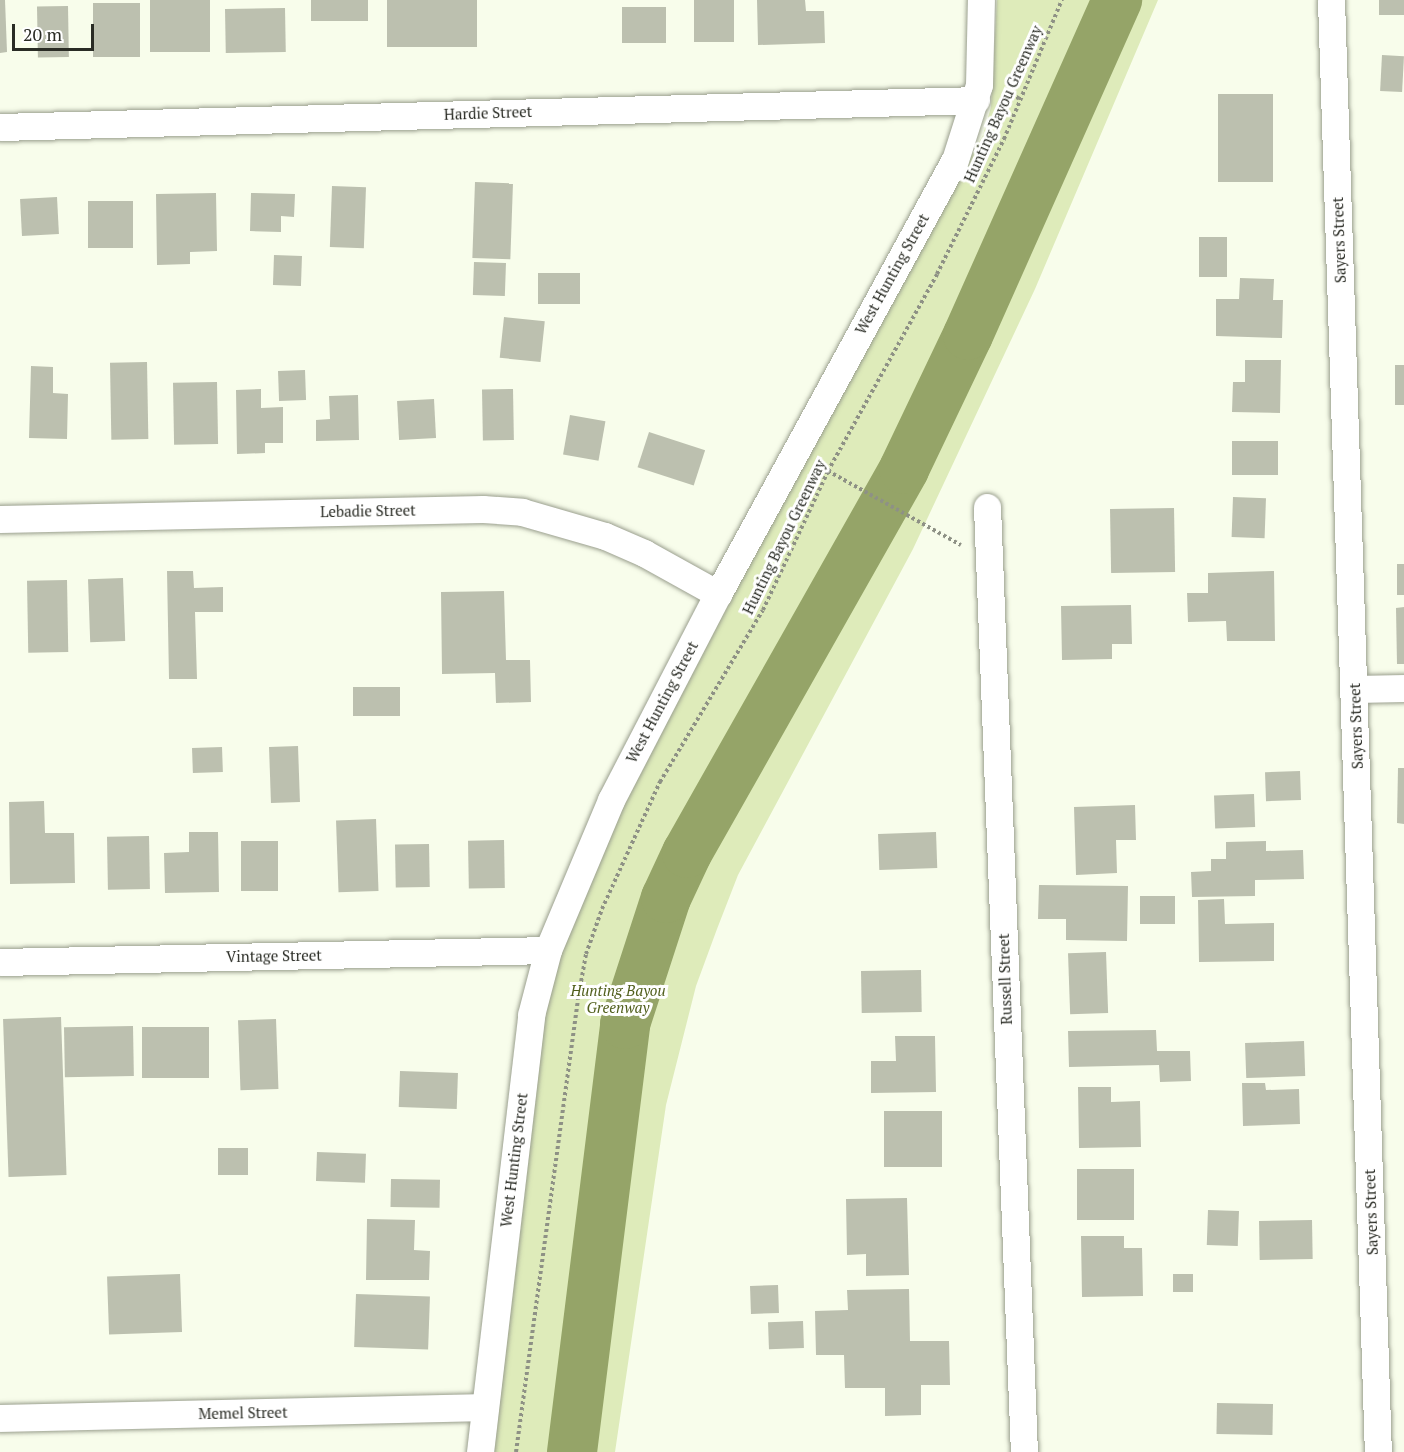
<!DOCTYPE html>
<style>
body{margin:0}
#map{position:relative;width:1404px;height:1452px;overflow:hidden;background:#f8fdeb;font-family:"PT Serif",serif}
div>[style]{position:absolute}
[style*='--x']{left:calc(var(--x)*1px);top:calc(var(--y)*1px);width:calc(var(--w)*1px);rotate:calc(var(--a)*1deg)}
.green>*{inset:0;background:#deebba}
.river>*{height:50px;margin:-25px;padding:0 25px;transform-origin:25px;border-radius:25px;background:#95a468}
.building>*{inset:0;background:#bcc0af;transform-origin:0 0}
.path>*{height:4px;margin-top:-2px;transform-origin:0;background:repeating-linear-gradient(90deg,#8e9185 0 3px,transparent 0 6px)}
.roads{filter:drop-shadow(0 0 2px #9a9f8e) drop-shadow(0 0 2px #9a9f8e)}
.minor>*{height:27px;margin:-13.5px;padding:0 13.5px;transform-origin:13.5px;border-radius:13.5px;background:#fff}
span{translate:-50% -50%;white-space:nowrap;text-align:center;line-height:1.15;-webkit-text-stroke:6px #fff;paint-order:stroke}
.street-label{font-size:15px;color:#2a2c25}
.park-label{font-size:15px;color:#515f1d;font-style:italic}
.scale{position:absolute;left:12px;top:24px;width:82px;height:27px;box-sizing:border-box;border:3px solid #2a2c25;border-top:0;padding-left:8px;font-size:18px;line-height:21px;white-space:nowrap;color:#2a2c25;-webkit-text-stroke:4px #fff;paint-order:stroke}
</style>
<div id="map">
<div class="green">
<i style="clip-path:polygon(997px 0,1158px 0,1035px 289px,913px 549px,738px 875px,717px 929px,696px 986px,666px 1105px,615px 1452px,488px 1452px,549px 978px,602px 840px,665px 716px,983px 135px,991px 107px)"></i>
</div>
<div class="river">
<i style="--x:572;--y:1452;--w:431;--a:-82.9"></i>
<i style="--x:625;--y:1024;--w:133;--a:-72"></i>
<i style="--x:666;--y:898;--w:50;--a:-65"></i>
<i style="--x:687;--y:853;--w:441;--a:-60.5"></i>
<i style="--x:904;--y:469;--w:148;--a:-64.5"></i>
<i style="--x:968;--y:335;--w:367;--a:-66"></i>
</div>
<div class="building">
<i style="clip-path:polygon(0 0,5px 0,7px 52px,0 53px)"></i>
<i style="left:150px;top:0;width:60px;height:52px"></i>
<i style="left:311px;top:0;width:57px;height:21px"></i>
<i style="left:387px;top:0;width:90px;height:47px"></i>
<i style="left:694px;top:0;width:40px;height:42px"></i>
<i style="clip-path:polygon(757px 0,805px 0,806px 11px,824px 11px,825px 43px,758px 45px)"></i>
<i style="left:1379px;top:0;width:25px;height:15px"></i>
<i style="left:93px;top:3px;width:47px;height:54px"></i>
<i style="left:68px;top:6px;width:51px;height:31px;rotate:89deg"></i>
<i style="left:622px;top:7px;width:44px;height:36px"></i>
<i style="left:285px;top:8px;width:44px;height:60px;rotate:89deg"></i>
<i style="left:1382px;top:55px;width:22px;height:36px;rotate:3deg"></i>
<i style="left:1218px;top:94px;width:55px;height:88px"></i>
<i style="left:475px;top:182px;width:38px;height:76px;rotate:2deg"></i>
<i style="left:332px;top:186px;width:34px;height:61px;rotate:2deg"></i>
<i style="clip-path:polygon(216px 193px,217px 251px,190px 252px,190px 264px,157px 265px,156px 194px)"></i>
<i style="clip-path:polygon(251px 193px,295px 194px,294px 217px,281px 216px,281px 232px,250px 231px)"></i>
<i style="left:57px;top:197px;width:37px;height:37px;rotate:87deg"></i>
<i style="left:88px;top:201px;width:45px;height:47px"></i>
<i style="left:1199px;top:237px;width:28px;height:40px"></i>
<i style="left:274px;top:255px;width:28px;height:30px;rotate:2deg"></i>
<i style="left:474px;top:262px;width:32px;height:33px;rotate:2deg"></i>
<i style="left:580px;top:273px;width:31px;height:42px;rotate:90deg"></i>
<i style="clip-path:polygon(1240px 278px,1274px 279px,1273px 300px,1283px 300px,1282px 338px,1216px 336px,1216px 299px,1239px 299px)"></i>
<i style="left:504px;top:317px;width:41px;height:41px;rotate:6deg"></i>
<i style="clip-path:polygon(1245px 360px,1281px 360px,1280px 413px,1232px 412px,1233px 382px,1245px 382px)"></i>
<i style="left:147px;top:362px;width:77px;height:37px;rotate:89deg"></i>
<i style="left:1404px;top:365px;width:40px;height:9px;rotate:90deg"></i>
<i style="clip-path:polygon(31px 366px,53px 367px,53px 393px,68px 394px,67px 439px,29px 438px)"></i>
<i style="left:305px;top:370px;width:30px;height:27px;rotate:88deg"></i>
<i style="left:217px;top:382px;width:62px;height:44px;rotate:89deg"></i>
<i style="clip-path:polygon(261px 389px,261px 408px,283px 407px,283px 443px,265px 443px,265px 453px,237px 454px,236px 390px)"></i>
<i style="left:513px;top:389px;width:51px;height:31px;rotate:89deg"></i>
<i style="clip-path:polygon(358px 395px,359px 440px,316px 441px,316px 420px,330px 419px,329px 396px)"></i>
<i style="left:434px;top:399px;width:39px;height:37px;rotate:87deg"></i>
<i style="left:570px;top:415px;width:36px;height:40px;rotate:10deg"></i>
<i style="left:649px;top:432px;width:59px;height:37px;rotate:18deg"></i>
<i style="left:1232px;top:441px;width:46px;height:34px"></i>
<i style="left:1233px;top:497px;width:33px;height:40px;rotate:2deg"></i>
<i style="left:1174px;top:508px;width:64px;height:64px;rotate:89deg"></i>
<i style="left:1397px;top:564px;width:7px;height:31px"></i>
<i style="clip-path:polygon(167px 571px,193px 571px,194px 588px,223px 587px,223px 612px,195px 612px,197px 679px,169px 679px)"></i>
<i style="clip-path:polygon(1274px 571px,1275px 641px,1227px 641px,1226px 621px,1188px 622px,1187px 593px,1208px 593px,1208px 573px)"></i>
<i style="left:123px;top:578px;width:63px;height:35px;rotate:88deg"></i>
<i style="left:67px;top:580px;width:72px;height:40px;rotate:89deg"></i>
<i style="clip-path:polygon(504px 591px,506px 660px,530px 660px,531px 702px,496px 703px,495px 673px,442px 674px,441px 592px)"></i>
<i style="clip-path:polygon(1131px 605px,1132px 644px,1112px 644px,1112px 659px,1062px 660px,1061px 606px)"></i>
<i style="clip-path:polygon(1404px 607px,1404px 664px,1397px 664px,1396px 608px)"></i>
<i style="left:400px;top:687px;width:29px;height:47px;rotate:90deg"></i>
<i style="left:298px;top:746px;width:56px;height:29px;rotate:88deg"></i>
<i style="left:222px;top:747px;width:25px;height:30px;rotate:88deg"></i>
<i style="clip-path:polygon(1398px 768px,1404px 768px,1404px 824px,1397px 823px)"></i>
<i style="left:1300px;top:771px;width:29px;height:35px;rotate:88deg"></i>
<i style="left:1254px;top:794px;width:33px;height:40px;rotate:88deg"></i>
<i style="clip-path:polygon(44px 801px,45px 833px,74px 833px,75px 883px,10px 884px,9px 802px)"></i>
<i style="clip-path:polygon(1135px 805px,1136px 840px,1116px 840px,1117px 873px,1076px 875px,1074px 807px)"></i>
<i style="left:376px;top:819px;width:72px;height:40px;rotate:88deg"></i>
<i style="clip-path:polygon(189px 832px,218px 832px,219px 892px,165px 893px,164px 853px,189px 852px)"></i>
<i style="left:936px;top:832px;width:36px;height:58px;rotate:88deg"></i>
<i style="left:149px;top:836px;width:53px;height:42px;rotate:89deg"></i>
<i style="left:504px;top:840px;width:48px;height:36px;rotate:89deg"></i>
<i style="left:278px;top:841px;width:50px;height:37px;rotate:90deg"></i>
<i style="clip-path:polygon(1266px 841px,1266px 851px,1303px 850px,1304px 879px,1255px 880px,1255px 896px,1192px 897px,1191px 872px,1211px 871px,1211px 859px,1226px 859px,1226px 842px)"></i>
<i style="left:429px;top:844px;width:43px;height:34px;rotate:89deg"></i>
<i style="clip-path:polygon(1039px 885px,1128px 886px,1127px 941px,1066px 940px,1066px 919px,1038px 919px)"></i>
<i style="left:1175px;top:896px;width:28px;height:35px;rotate:90deg"></i>
<i style="clip-path:polygon(1224px 899px,1225px 924px,1274px 923px,1274px 961px,1199px 962px,1198px 900px)"></i>
<i style="left:1106px;top:952px;width:61px;height:38px;rotate:88deg"></i>
<i style="left:921px;top:970px;width:42px;height:60px;rotate:89deg"></i>
<i style="left:61px;top:1017px;width:158px;height:58px;rotate:88deg"></i>
<i style="left:276px;top:1019px;width:70px;height:38px;rotate:88deg"></i>
<i style="left:133px;top:1026px;width:50px;height:69px;rotate:89deg"></i>
<i style="left:209px;top:1027px;width:51px;height:67px;rotate:90deg"></i>
<i style="clip-path:polygon(1156px 1030px,1157px 1051px,1190px 1051px,1191px 1081px,1160px 1082px,1159px 1065px,1069px 1067px,1068px 1031px)"></i>
<i style="clip-path:polygon(895px 1036px,935px 1036px,936px 1092px,871px 1093px,871px 1061px,896px 1061px)"></i>
<i style="left:1304px;top:1041px;width:35px;height:59px;rotate:88deg"></i>
<i style="left:400px;top:1071px;width:58px;height:36px;rotate:2deg"></i>
<i style="clip-path:polygon(1242px 1083px,1265px 1083px,1266px 1090px,1299px 1089px,1300px 1124px,1243px 1126px)"></i>
<i style="clip-path:polygon(1078px 1087px,1111px 1087px,1111px 1102px,1140px 1101px,1141px 1147px,1079px 1148px)"></i>
<i style="left:884px;top:1111px;width:58px;height:56px"></i>
<i style="left:218px;top:1148px;width:30px;height:27px"></i>
<i style="left:317px;top:1152px;width:49px;height:29px;rotate:2deg"></i>
<i style="left:1077px;top:1169px;width:57px;height:51px"></i>
<i style="left:391px;top:1179px;width:49px;height:28px;rotate:1deg"></i>
<i style="clip-path:polygon(907px 1198px,909px 1275px,866px 1276px,866px 1254px,847px 1255px,846px 1199px)"></i>
<i style="left:1208px;top:1210px;width:31px;height:35px;rotate:2deg"></i>
<i style="clip-path:polygon(367px 1219px,415px 1220px,414px 1250px,430px 1251px,429px 1280px,366px 1280px)"></i>
<i style="left:1312px;top:1220px;width:39px;height:53px;rotate:89deg"></i>
<i style="clip-path:polygon(1081px 1236px,1124px 1236px,1124px 1248px,1142px 1248px,1143px 1296px,1082px 1297px)"></i>
<i style="left:180px;top:1274px;width:58px;height:73px;rotate:88deg"></i>
<i style="left:1173px;top:1274px;width:20px;height:18px"></i>
<i style="left:778px;top:1285px;width:28px;height:28px;rotate:88deg"></i>
<i style="clip-path:polygon(909px 1289px,910px 1341px,949px 1341px,950px 1385px,921px 1385px,921px 1415px,885px 1416px,885px 1388px,845px 1388px,844px 1355px,816px 1355px,815px 1311px,848px 1310px,847px 1290px)"></i>
<i style="left:356px;top:1294px;width:74px;height:53px;rotate:2deg"></i>
<i style="left:803px;top:1321px;width:27px;height:35px;rotate:88deg"></i>
<i style="left:1217px;top:1403px;width:56px;height:31px;rotate:1deg"></i>
</div>
<div class="path">
<i style="--x:1006;--y:91;--w:16;--a:30"></i>
<i style="--x:828;--y:471;--w:152;--a:29.1"></i>
<i style="--x:516;--y:1452;--w:457;--a:-82.2"></i>
<i style="--x:578;--y:999;--w:46;--a:-79.9"></i>
<i style="--x:586;--y:954;--w:48;--a:-70.4"></i>
<i style="--x:602;--y:909;--w:140;--a:-65.5"></i>
<i style="--x:660;--y:782;--w:200;--a:-59.1"></i>
<i style="--x:763;--y:610;--w:153;--a:-64.9"></i>
<i style="--x:828;--y:471;--w:225;--a:-61"></i>
<i style="--x:937;--y:274;--w:151;--a:-63.6"></i>
<i style="--x:1004;--y:139;--w:151;--a:-67.4"></i>
</div>
<div class="roads">
<div class="minor">
<i style="--x:1331;--y:0;--w:1453;--a:88.15"></i>
<i style="--x:0;--y:127;--w:976;--a:-1.58"></i>
<i style="--x:987;--y:507;--w:946;--a:87.76"></i>
<i style="--x:0;--y:519;--w:483;--a:-1.2"></i>
<i style="--x:483;--y:509;--w:39;--a:4"></i>
<i style="--x:522;--y:512;--w:86;--a:16.1"></i>
<i style="--x:605;--y:536;--w:43;--a:23.6"></i>
<i style="--x:644;--y:553;--w:85;--a:29"></i>
<i style="--x:1355;--y:689;--w:49;--a:-1.2"></i>
<i style="--x:0;--y:962;--w:548;--a:-1.25"></i>
<i style="--x:0;--y:1418;--w:485;--a:-1.3"></i>
<i style="--x:480;--y:1452;--w:440;--a:-83.3"></i>
<i style="--x:531;--y:1015;--w:67;--a:-75.3"></i>
<i style="--x:548;--y:950;--w:163;--a:-67.2"></i>
<i style="--x:611;--y:800;--w:232;--a:-62.6"></i>
<i style="--x:718;--y:594;--w:494;--a:-61.4"></i>
<i style="--x:955;--y:160;--w:79;--a:-72.3"></i>
<i style="--x:979;--y:85;--w:85;--a:-88.7"></i>
</div>
</div>
<div class="street-label">
<span style="left:1003px;top:104px;rotate:-66deg">Hunting Bayou Greenway</span>
<span style="left:488px;top:113px;rotate:-2deg">Hardie Street</span>
<span style="left:1339px;top:240px;rotate:-92deg">Sayers Street</span>
<span style="left:892px;top:274px;rotate:-61deg">West Hunting Street</span>
<span style="left:368px;top:511px;rotate:-1deg">Lebadie Street</span>
<span style="left:784px;top:537px;rotate:-64deg">Hunting Bayou Greenway</span>
<span style="left:662px;top:702px;rotate:-62deg">West Hunting Street</span>
<span style="left:1356px;top:726px;rotate:-92deg">Sayers Street</span>
<span style="left:274px;top:956px;rotate:-1deg">Vintage Street</span>
<span style="left:1005px;top:979px;rotate:-92deg">Russell Street</span>
<span style="left:514px;top:1160px;rotate:-83deg">West Hunting Street</span>
<span style="left:1371px;top:1212px;rotate:-92deg">Sayers Street</span>
<span style="left:243px;top:1413px;rotate:-1deg">Memel Street</span>
</div>
<div class="park-label">
<span style="left:618px;top:999px">Hunting Bayou<br>Greenway</span>
</div>
<div class="scale">20 m</div>
</div>
